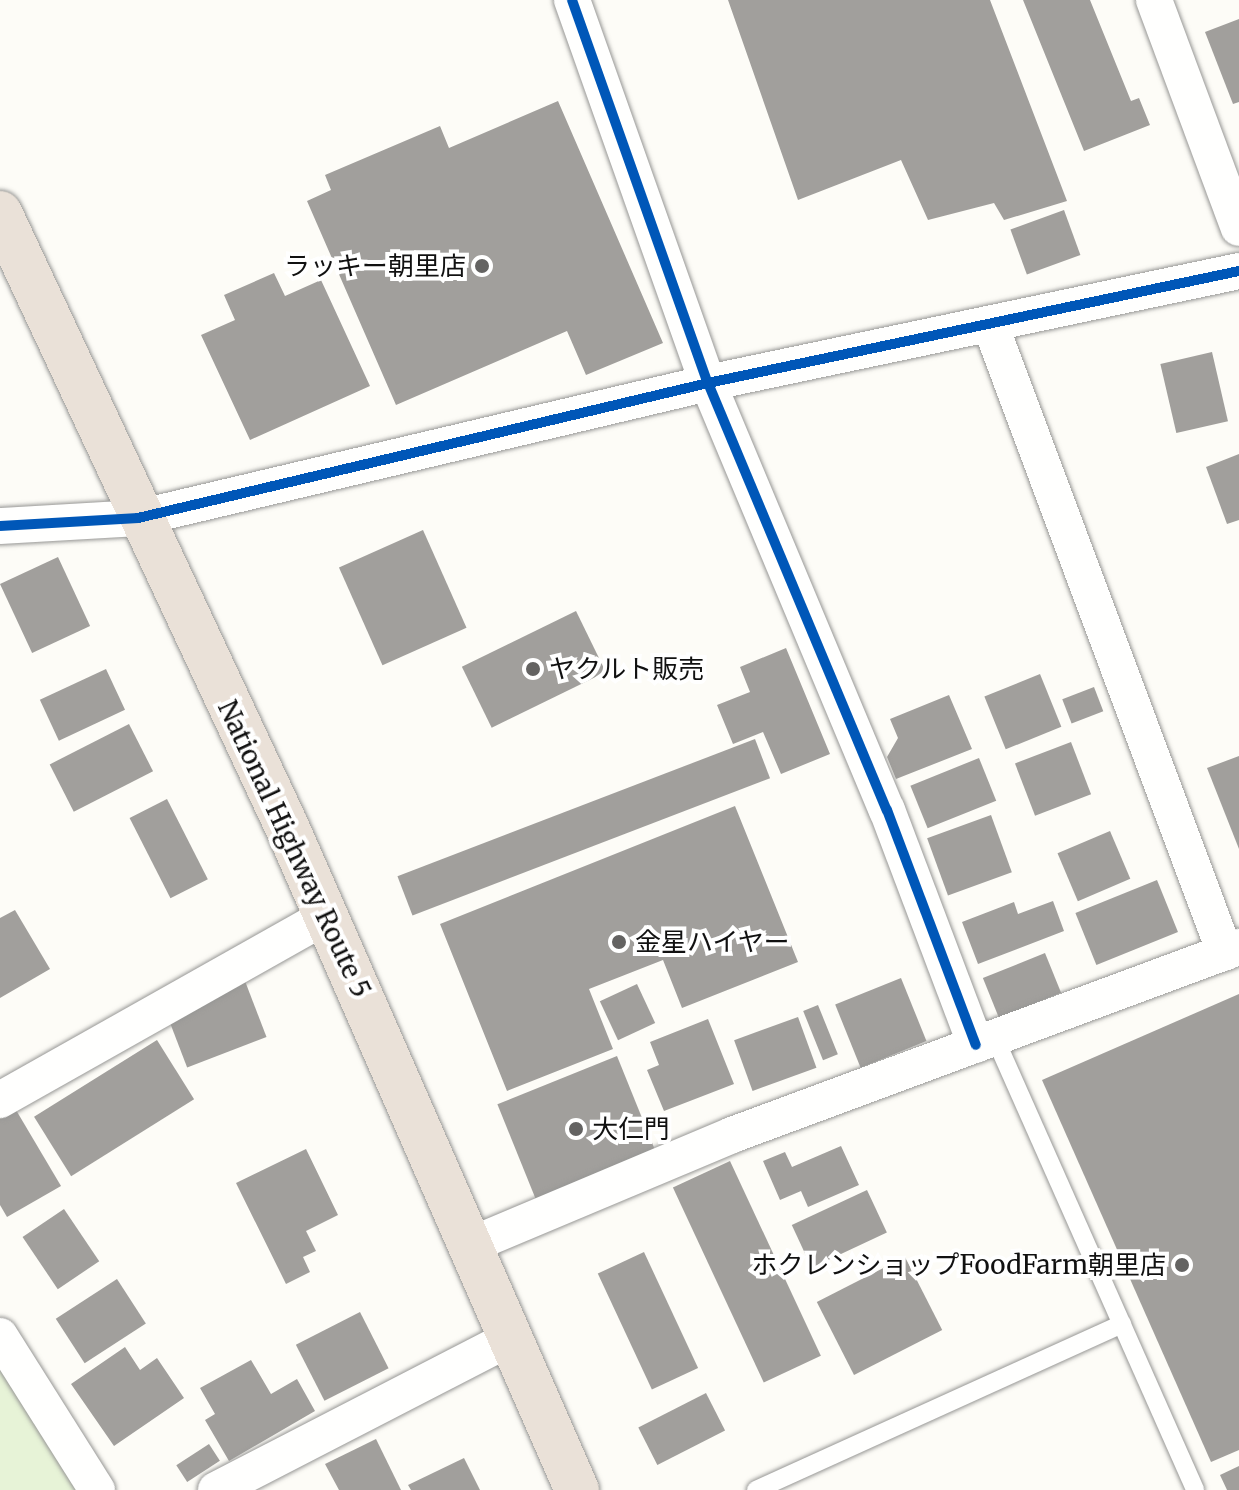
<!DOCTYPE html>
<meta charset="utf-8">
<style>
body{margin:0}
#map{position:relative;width:1239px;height:1490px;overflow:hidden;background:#fdfcf7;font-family:Merriweather,"Noto Sans JP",serif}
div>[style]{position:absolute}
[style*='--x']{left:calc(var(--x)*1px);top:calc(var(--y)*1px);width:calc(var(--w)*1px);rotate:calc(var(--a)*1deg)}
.green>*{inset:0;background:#e7f3d7}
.building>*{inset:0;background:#a19f9c;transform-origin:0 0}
.roads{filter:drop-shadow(0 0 2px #979795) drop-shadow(0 0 2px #979795)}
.lane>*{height:18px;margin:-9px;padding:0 9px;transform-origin:9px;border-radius:9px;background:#fffffe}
.street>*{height:36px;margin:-18px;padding:0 18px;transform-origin:18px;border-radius:18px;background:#fffffe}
.highway>*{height:44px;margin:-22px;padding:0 22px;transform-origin:22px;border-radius:22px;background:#eae1d8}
.cycleway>*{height:10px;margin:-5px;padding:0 5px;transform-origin:5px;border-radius:5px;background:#0057b8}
.dots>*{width:22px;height:22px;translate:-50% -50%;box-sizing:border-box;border:4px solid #fff;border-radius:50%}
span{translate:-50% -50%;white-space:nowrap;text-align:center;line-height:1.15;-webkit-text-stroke:8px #fff;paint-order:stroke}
.poi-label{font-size:26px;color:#111}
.right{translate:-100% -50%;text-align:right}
.left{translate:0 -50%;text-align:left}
.street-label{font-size:26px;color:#111}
</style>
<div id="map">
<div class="green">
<i style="clip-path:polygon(0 1355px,85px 1490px,0 1490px)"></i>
</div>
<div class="building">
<i style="clip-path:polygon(728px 0,990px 0,1067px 201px,1004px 220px,994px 203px,928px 220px,901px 160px,798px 200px)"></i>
<i style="clip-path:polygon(1023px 0,1090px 0,1131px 101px,1139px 98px,1150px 125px,1084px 151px)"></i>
<i style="clip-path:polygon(1239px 19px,1239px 102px,1233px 104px,1205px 32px)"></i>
<i style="clip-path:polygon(558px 101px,663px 343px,586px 375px,567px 331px,396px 405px,307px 201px,331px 190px,325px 175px,440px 126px,449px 148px)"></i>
<i style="left:1064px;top:210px;width:48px;height:57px;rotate:70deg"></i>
<i style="clip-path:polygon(274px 273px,285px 296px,321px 280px,370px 386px,250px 440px,201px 335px,235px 320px,224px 295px)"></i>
<i style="left:1212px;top:352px;width:71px;height:53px;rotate:77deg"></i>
<i style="clip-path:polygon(1239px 454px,1239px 520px,1227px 524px,1206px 467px)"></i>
<i style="left:423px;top:530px;width:107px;height:92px;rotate:66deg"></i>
<i style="left:58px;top:557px;width:76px;height:64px;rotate:65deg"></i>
<i style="left:576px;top:611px;width:68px;height:127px;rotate:64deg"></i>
<i style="clip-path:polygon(786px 648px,830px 754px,781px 774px,763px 732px,733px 744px,717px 705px,750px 692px,740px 667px)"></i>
<i style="left:106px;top:669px;width:45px;height:73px;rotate:65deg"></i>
<i style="left:1040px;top:674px;width:57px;height:60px;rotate:68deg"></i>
<i style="left:1094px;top:687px;width:26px;height:34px;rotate:69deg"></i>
<i style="clip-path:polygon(949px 695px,972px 749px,896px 779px,887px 757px,898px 738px,890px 719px)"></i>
<i style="left:129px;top:724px;width:53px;height:89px;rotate:63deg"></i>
<i style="left:755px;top:739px;width:42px;height:383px;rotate:69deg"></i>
<i style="left:1071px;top:742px;width:56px;height:60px;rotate:69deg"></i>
<i style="clip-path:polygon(1239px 756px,1239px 849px,1207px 768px)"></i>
<i style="left:979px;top:758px;width:46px;height:74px;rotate:68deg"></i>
<i style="left:167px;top:799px;width:90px;height:42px;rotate:63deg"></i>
<i style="clip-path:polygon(735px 806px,798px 962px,682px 1008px,663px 960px,589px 989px,613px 1049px,507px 1091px,440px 924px)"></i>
<i style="left:991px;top:815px;width:61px;height:68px;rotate:70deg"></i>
<i style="left:1110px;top:831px;width:52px;height:57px;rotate:67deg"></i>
<i style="left:1157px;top:880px;width:56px;height:88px;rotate:68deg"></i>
<i style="clip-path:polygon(1053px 901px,1064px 931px,978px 964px,962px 922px,1014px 902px,1018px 914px)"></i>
<i style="clip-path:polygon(15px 910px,50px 969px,0 998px,0 918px)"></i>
<i style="left:1045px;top:953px;width:43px;height:67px;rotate:68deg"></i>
<i style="left:901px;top:978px;width:68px;height:71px;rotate:68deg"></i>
<i style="left:245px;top:981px;width:60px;height:85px;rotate:69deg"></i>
<i style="left:637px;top:984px;width:43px;height:41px;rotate:65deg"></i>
<i style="clip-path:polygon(1239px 994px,1239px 1450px,1211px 1462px,1042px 1080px)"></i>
<i style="left:818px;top:1005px;width:53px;height:16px;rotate:68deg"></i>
<i style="left:798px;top:1017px;width:54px;height:68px;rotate:70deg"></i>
<i style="clip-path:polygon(708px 1019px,734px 1084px,664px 1111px,647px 1070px,659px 1065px,650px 1042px)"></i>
<i style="left:157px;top:1040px;width:70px;height:145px;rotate:58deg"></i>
<i style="left:617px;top:1056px;width:106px;height:129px;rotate:68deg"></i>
<i style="clip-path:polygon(16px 1110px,61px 1186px,7px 1217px,0 1205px,0 1119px)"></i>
<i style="clip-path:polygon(841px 1146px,859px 1185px,808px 1207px,801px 1191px,780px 1200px,763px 1161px,785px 1152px,792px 1167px)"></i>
<i style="clip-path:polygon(306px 1149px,338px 1215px,306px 1231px,316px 1251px,303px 1257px,310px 1272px,286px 1284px,236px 1183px)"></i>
<i style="left:730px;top:1161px;width:215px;height:63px;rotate:65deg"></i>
<i style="left:867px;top:1190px;width:47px;height:83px;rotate:65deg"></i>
<i style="left:64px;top:1209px;width:63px;height:50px;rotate:56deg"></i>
<i style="left:644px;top:1252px;width:128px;height:51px;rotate:65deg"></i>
<i style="left:905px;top:1257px;width:82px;height:99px;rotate:63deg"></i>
<i style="left:117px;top:1279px;width:53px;height:73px;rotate:57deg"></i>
<i style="left:360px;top:1312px;width:63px;height:72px;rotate:63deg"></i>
<i style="clip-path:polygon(125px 1347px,140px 1370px,157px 1358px,184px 1398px,114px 1446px,71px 1384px)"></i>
<i style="clip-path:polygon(251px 1360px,271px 1394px,297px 1379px,315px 1411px,229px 1461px,205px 1420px,215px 1414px,200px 1388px)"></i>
<i style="left:706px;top:1393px;width:42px;height:76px;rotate:63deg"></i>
<i style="clip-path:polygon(376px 1439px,401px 1490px,339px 1490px,325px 1464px)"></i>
<i style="left:209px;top:1444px;width:20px;height:39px;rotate:57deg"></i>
<i style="clip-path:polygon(464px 1458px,480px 1490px,411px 1490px,408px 1485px)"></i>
<i style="clip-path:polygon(1239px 1466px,1239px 1490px,1227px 1490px,1220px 1475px)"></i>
</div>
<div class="roads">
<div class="lane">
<i style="--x:995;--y:1038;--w:494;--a:66.1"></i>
<i style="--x:756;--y:1490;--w:402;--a:-24.4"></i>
</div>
<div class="street">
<i style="--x:572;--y:0;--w:406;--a:70.5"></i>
<i style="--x:708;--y:383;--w:463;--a:67.3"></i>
<i style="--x:887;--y:810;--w:251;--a:69.3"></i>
<i style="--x:1154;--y:0;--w:243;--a:69.6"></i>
<i style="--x:990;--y:324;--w:671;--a:69.51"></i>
<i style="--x:0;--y:526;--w:138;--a:-3.3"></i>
<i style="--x:138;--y:518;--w:586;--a:-13.32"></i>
<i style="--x:708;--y:383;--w:543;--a:-11.91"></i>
<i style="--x:0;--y:1100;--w:374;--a:-29.4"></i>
<i style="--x:473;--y:1244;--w:281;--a:-22.8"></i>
<i style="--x:732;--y:1135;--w:541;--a:-20.35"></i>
<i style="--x:0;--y:1336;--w:182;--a:57.8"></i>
<i style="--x:216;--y:1490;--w:330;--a:-27.3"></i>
</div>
<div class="highway">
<i style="--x:0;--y:213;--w:678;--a:64.95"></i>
<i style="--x:287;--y:827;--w:724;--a:66.38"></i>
</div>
</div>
<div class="cycleway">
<i style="--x:572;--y:0;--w:406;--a:70.5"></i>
<i style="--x:708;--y:383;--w:463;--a:67.3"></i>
<i style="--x:887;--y:810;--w:251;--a:69.3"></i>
<i style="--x:0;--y:526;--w:138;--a:-3.3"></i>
<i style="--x:138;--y:518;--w:586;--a:-13.32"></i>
<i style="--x:708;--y:383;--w:543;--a:-11.91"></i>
</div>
<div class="dots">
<i style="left:482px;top:266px;background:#646362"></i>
<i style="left:533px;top:669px;background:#646362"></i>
<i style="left:619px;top:942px;background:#646362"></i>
<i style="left:576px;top:1129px;background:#646362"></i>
<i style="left:1182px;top:1265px;background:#646362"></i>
</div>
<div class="poi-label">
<span class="right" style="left:466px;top:266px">ラッキー朝里店</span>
<span class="left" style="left:549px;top:669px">ヤクルト販売</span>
<span class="left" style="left:635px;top:942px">金星ハイヤー</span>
<span class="left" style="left:592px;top:1129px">大仁門</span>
<span class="right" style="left:1166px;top:1265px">ホクレンショップFoodFarm朝里店</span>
</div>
<div class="street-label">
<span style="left:294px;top:849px;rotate:65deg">National Highway Route 5</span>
</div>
</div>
